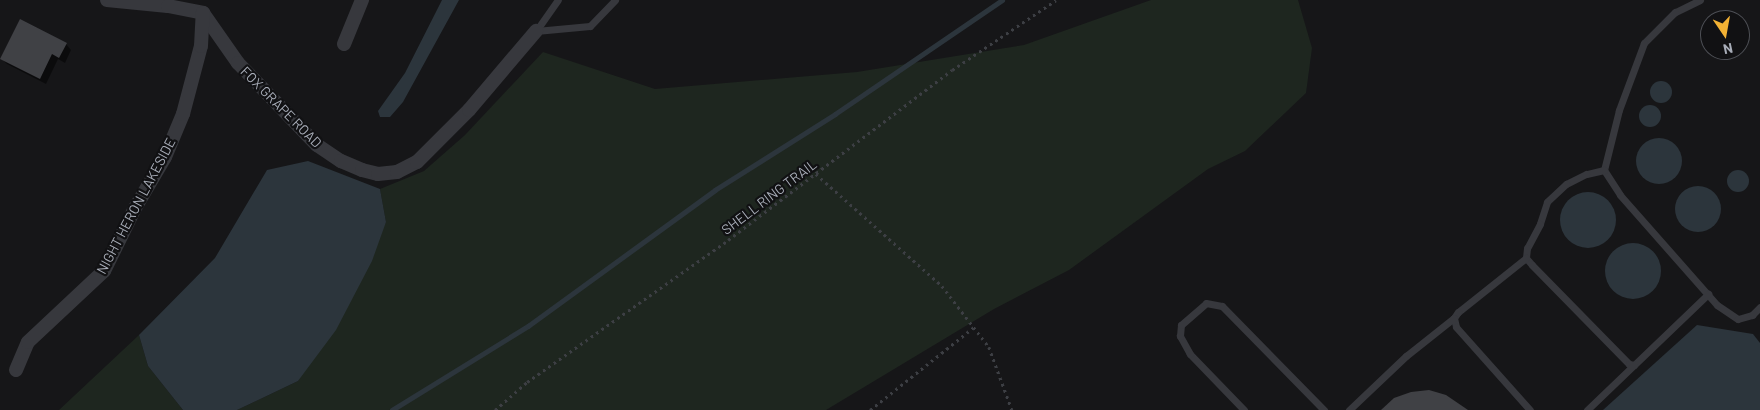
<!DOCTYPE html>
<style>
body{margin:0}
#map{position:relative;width:1760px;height:410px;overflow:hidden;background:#161618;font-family:Barlow,sans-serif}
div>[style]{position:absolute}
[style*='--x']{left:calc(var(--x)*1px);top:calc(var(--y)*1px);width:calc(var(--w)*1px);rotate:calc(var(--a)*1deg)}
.green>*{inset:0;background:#1e261f}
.water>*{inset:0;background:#2c353c}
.round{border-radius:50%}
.shadow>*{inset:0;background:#0007}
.stream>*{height:4.5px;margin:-2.25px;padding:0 2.25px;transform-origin:2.25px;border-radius:2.25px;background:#2c353c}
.building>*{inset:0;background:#404145}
.path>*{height:2.5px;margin-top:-1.25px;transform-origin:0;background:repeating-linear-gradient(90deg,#3d3f44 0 2.5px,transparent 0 6.5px)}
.lane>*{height:7px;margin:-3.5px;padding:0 3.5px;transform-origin:3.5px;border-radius:3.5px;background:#37383d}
.street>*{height:14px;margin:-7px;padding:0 7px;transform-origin:7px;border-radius:7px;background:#37383d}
span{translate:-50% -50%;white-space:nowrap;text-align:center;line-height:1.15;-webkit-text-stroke:4.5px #111113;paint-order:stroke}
.street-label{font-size:14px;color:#a8adb8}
.north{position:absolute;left:1700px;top:10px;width:50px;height:50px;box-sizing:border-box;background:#111113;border:1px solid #4d4f55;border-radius:50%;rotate:168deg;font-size:14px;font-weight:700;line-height:20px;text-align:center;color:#a8adb8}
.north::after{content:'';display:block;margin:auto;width:18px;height:22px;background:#f2b134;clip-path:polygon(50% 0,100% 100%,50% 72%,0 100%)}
</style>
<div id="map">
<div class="green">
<i style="clip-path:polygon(1151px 0,1298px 0,1312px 48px,1306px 93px,1245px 151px,1208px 169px,1069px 270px,994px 309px,826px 410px,237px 410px,298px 381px,386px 222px,380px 189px,424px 171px,465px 135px,543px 52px,655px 89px,857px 72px,1024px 45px)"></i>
<i style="clip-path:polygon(139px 335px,148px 366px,183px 410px,59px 410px)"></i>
</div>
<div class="water">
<i style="clip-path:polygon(442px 0,459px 0,403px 102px,390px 117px,380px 117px,378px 111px,405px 73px)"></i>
<i class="round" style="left:1650px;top:81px;width:22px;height:22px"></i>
<i class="round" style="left:1639px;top:105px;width:22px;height:22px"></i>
<i class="round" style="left:1636px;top:138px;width:46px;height:46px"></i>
<i style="clip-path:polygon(308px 161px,380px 189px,386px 222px,372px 261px,336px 330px,298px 381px,237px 410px,183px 410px,148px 366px,139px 335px,215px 258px,267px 170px)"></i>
<i class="round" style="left:1727px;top:170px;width:22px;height:22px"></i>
<i class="round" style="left:1675px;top:186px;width:46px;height:46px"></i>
<i class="round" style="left:1560px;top:192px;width:56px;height:56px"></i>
<i class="round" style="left:1605px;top:243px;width:56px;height:56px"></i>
<i style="clip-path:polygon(1697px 325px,1753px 334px,1760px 343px,1760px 410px,1603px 410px)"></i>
</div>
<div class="shadow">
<i style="clip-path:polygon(66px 44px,71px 50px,65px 63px,58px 59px,46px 84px,7px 64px,1px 58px)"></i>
</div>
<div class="stream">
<i style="--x:392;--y:410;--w:160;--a:-31.7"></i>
<i style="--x:528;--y:326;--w:231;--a:-36"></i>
<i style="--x:715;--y:190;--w:142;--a:-32.3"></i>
<i style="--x:835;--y:114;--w:202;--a:-34.3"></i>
</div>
<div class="building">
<i style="clip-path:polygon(20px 19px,67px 43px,59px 58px,52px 54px,40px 79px,0 59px)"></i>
<i style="clip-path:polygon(1429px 390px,1446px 395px,1468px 410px,1381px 410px,1394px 398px,1411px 392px)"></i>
</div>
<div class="path">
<i style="--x:816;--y:174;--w:169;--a:41.6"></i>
<i style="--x:942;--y:286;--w:77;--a:52.4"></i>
<i style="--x:989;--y:347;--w:67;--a:69.9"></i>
<i style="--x:495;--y:410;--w:43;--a:-41.2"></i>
<i style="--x:527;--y:382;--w:246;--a:-35.2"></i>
<i style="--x:728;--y:240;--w:281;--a:-37.2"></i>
<i style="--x:952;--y:70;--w:125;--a:-33.9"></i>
<i style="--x:870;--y:410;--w:133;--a:-38.6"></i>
</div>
<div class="lane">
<i style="--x:1700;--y:0;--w:28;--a:154"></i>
<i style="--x:1675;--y:12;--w:44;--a:135"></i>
<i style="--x:1644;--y:43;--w:72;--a:110.5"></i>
<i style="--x:1619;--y:110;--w:62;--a:104"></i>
<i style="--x:1604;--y:170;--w:30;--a:57"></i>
<i style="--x:1620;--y:195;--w:147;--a:48.6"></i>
<i style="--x:1717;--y:305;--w:25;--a:34"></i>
<i style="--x:1738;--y:319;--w:15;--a:-16"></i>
<i style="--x:1752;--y:315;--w:11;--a:-45"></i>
<i style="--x:536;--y:31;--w:54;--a:-5.3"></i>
<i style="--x:590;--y:26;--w:36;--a:-46"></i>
<i style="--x:536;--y:31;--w:38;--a:-55"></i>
<i style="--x:1604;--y:170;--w:18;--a:167"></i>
<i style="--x:1586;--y:174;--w:22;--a:153"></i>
<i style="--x:1566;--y:184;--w:26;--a:137"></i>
<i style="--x:1547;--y:202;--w:23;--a:108"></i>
<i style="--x:1540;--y:224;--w:27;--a:118"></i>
<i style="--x:1527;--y:248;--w:10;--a:96"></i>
<i style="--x:1526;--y:258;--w:9;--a:49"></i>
<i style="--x:1532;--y:265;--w:139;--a:45.6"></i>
<i style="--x:1629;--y:364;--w:5;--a:11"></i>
<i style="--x:1634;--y:365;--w:103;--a:-43.8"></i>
<i style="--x:1526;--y:258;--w:87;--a:141.5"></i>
<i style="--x:1458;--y:312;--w:7;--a:124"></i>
<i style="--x:1454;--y:318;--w:9;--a:77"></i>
<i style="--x:1456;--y:327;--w:111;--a:48.3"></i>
<i style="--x:1244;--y:410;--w:78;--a:-134"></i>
<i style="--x:1190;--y:354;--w:21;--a:-119"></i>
<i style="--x:1180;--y:336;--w:11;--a:-85"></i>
<i style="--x:1181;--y:325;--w:33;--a:-41"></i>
<i style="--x:1206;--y:303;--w:16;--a:11"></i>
<i style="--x:1222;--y:306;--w:146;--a:45.6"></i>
<i style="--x:1349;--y:410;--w:79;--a:-43.5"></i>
<i style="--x:1406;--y:356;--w:61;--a:-38.4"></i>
<i style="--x:1587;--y:410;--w:65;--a:-43.8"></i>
</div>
<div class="street">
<i style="--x:107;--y:0;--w:61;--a:5.6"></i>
<i style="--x:168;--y:6;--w:36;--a:11"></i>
<i style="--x:203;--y:13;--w:61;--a:55"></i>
<i style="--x:238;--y:63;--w:114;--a:46.1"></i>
<i style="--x:317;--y:145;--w:29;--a:34"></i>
<i style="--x:341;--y:161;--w:23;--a:23"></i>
<i style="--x:362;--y:170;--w:16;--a:14"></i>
<i style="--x:378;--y:174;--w:19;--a:-6"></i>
<i style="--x:397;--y:172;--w:22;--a:-27"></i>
<i style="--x:417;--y:162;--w:74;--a:-45"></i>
<i style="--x:469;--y:110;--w:104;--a:-49.7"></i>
<i style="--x:344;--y:44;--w:48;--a:-67.8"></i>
<i style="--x:16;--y:370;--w:30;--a:-67"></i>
<i style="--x:28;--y:342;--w:104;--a:-43.1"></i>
<i style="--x:104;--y:271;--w:70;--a:-63.8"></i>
<i style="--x:135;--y:208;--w:59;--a:-59.5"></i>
<i style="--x:165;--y:157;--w:47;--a:-67.3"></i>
<i style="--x:183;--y:114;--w:70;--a:-75.2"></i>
<i style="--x:201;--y:46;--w:33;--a:-87"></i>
</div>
<div class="street-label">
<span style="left:281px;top:107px;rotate:45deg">FOX GRAPE ROAD</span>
<span style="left:769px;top:197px;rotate:-37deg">SHELL RING TRAIL</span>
<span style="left:136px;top:206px;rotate:-62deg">NIGHT HERON LAKESIDE</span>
</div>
<div class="north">N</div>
</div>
